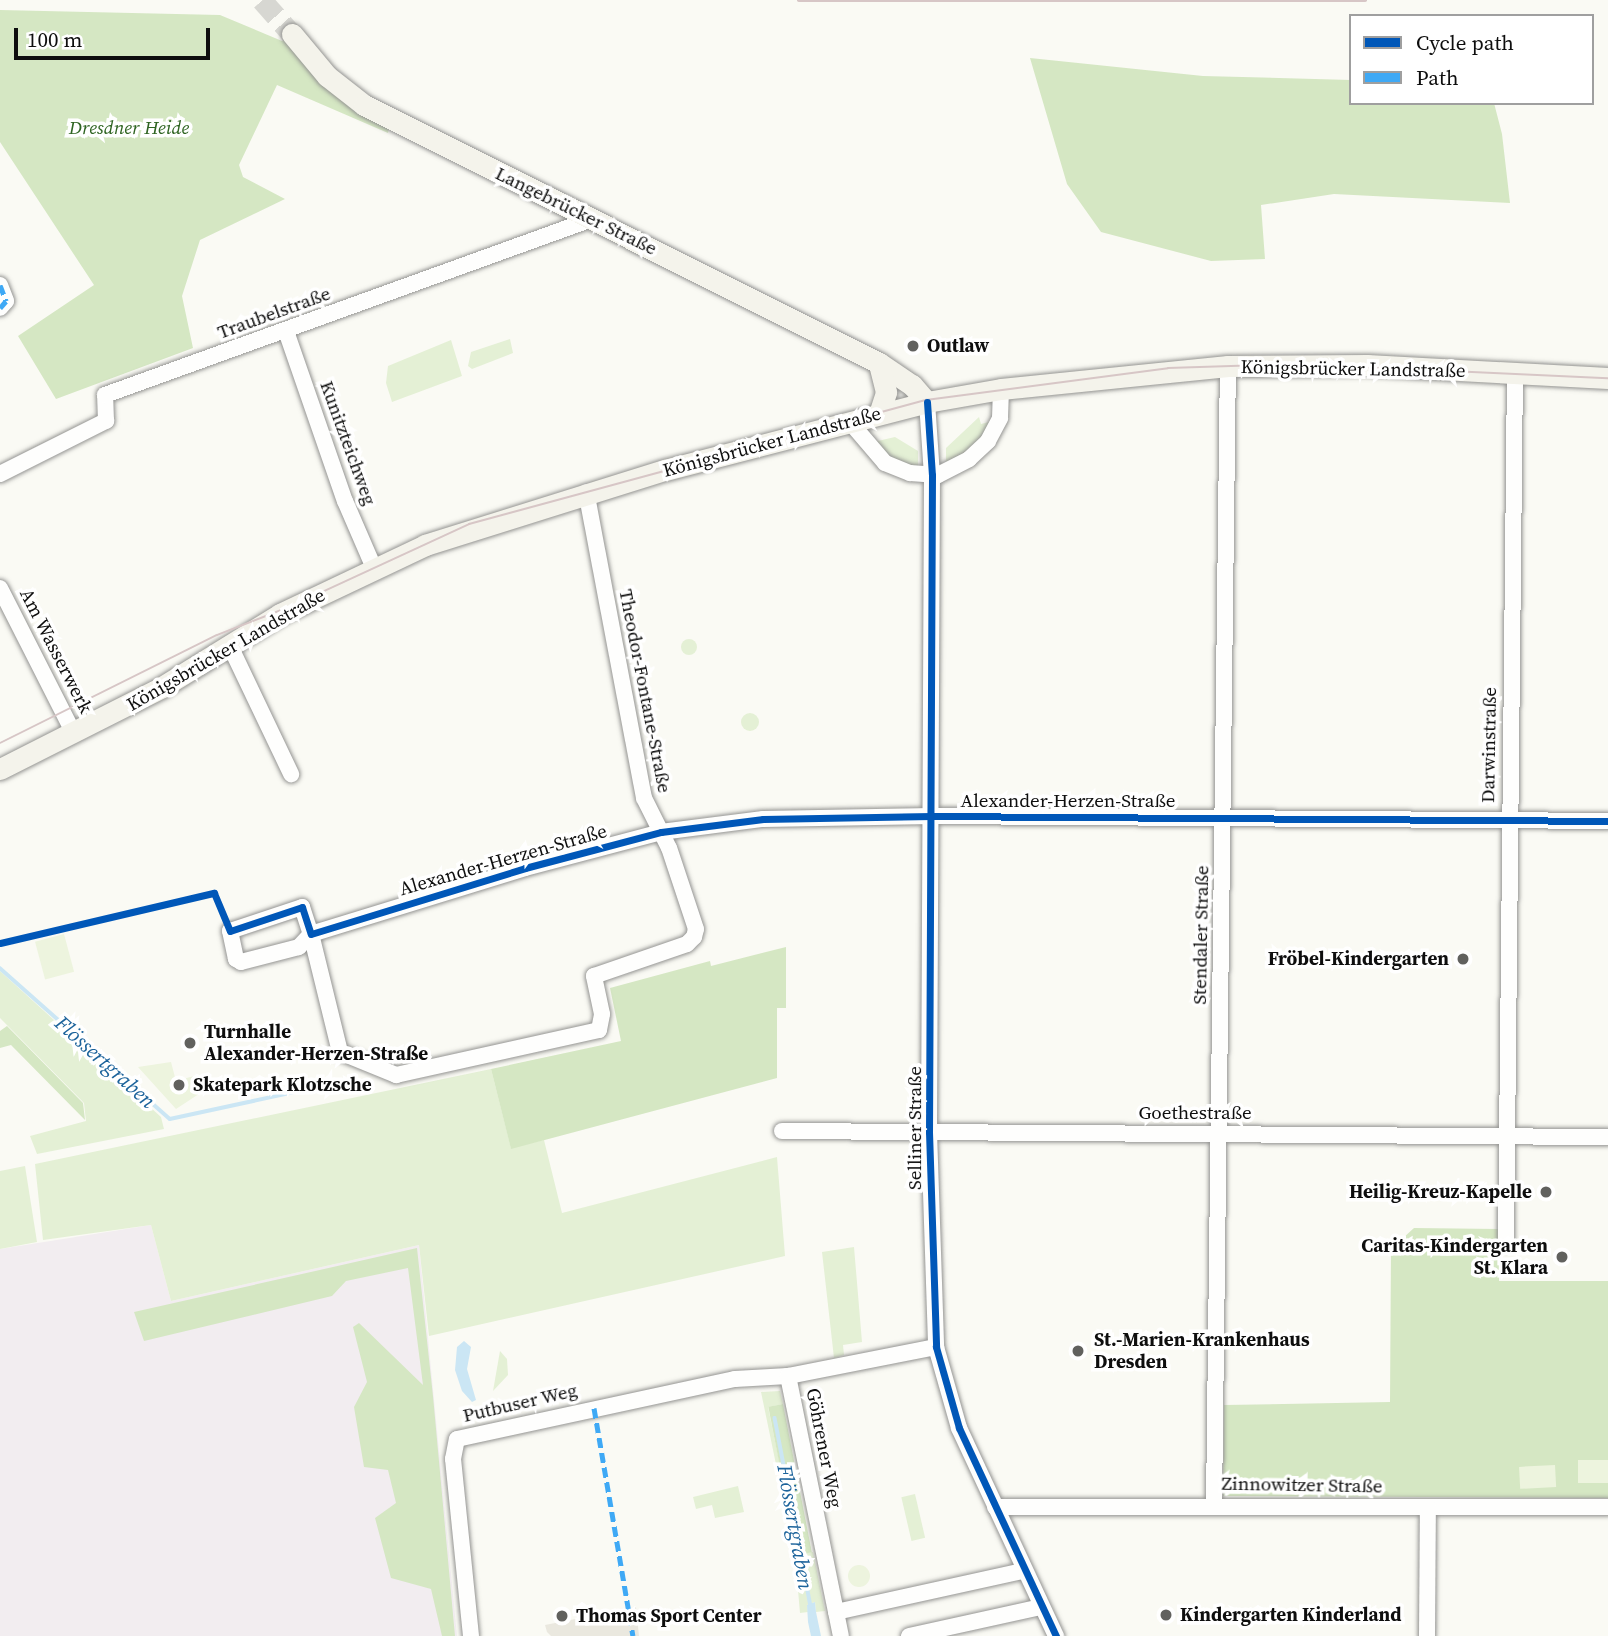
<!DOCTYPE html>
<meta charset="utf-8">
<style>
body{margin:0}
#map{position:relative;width:1608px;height:1636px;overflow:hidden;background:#fafaf4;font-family:"Source Serif 4",serif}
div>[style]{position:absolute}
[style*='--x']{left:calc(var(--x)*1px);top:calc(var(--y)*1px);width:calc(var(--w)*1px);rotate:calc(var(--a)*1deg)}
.industrial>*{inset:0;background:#f2edf0}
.green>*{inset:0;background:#e4f0d5;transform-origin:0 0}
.round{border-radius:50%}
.forest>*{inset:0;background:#d5e7c3;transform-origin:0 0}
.pitch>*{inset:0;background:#edf4de;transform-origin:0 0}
.plaza>*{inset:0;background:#eae8df}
.water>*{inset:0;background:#cbe6f4}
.stream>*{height:3.5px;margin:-1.75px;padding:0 1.75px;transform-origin:1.75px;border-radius:1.75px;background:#cbe6f4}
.secondary-tunnel>*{height:21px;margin-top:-10.5px;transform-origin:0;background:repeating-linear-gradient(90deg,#d7d7d2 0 21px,transparent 0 31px)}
.roads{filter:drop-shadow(0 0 2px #949492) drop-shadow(0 0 2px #949492)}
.street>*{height:16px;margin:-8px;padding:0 8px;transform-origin:8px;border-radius:8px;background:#fefefd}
.secondary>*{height:21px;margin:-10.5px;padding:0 10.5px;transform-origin:10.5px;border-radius:10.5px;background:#f4f3eb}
.tram>*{height:2px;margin:-1px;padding:0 1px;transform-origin:1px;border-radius:1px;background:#d7c6c6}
.rail>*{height:3.5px;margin:-1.75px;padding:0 1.75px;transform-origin:1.75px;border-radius:1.75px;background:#d7c6c6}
.quiet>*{height:5px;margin-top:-2.5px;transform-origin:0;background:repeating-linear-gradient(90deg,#3fa9f5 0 10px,transparent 0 15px)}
.cycleway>*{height:7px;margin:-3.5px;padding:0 3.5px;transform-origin:3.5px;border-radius:3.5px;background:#0057b8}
.dots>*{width:19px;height:19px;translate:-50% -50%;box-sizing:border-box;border:4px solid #fff;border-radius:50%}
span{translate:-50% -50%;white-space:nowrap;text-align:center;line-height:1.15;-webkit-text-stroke:7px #fff;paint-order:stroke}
.park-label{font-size:19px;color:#2e6421;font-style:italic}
.street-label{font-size:19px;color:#0e0e0e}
.poi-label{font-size:19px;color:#0e0e0e;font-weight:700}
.left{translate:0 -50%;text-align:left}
.right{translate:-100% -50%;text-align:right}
.water-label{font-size:21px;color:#1c639b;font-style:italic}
.legend{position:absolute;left:1349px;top:14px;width:245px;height:91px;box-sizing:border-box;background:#fff;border:2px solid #9f9f9f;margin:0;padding:9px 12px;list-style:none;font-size:21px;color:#0e0e0e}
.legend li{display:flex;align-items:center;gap:14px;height:35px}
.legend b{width:35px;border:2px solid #9f9f9f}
.scale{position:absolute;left:14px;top:28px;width:196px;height:32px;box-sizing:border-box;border:4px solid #0e0e0e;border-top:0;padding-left:9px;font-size:21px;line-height:24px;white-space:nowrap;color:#0e0e0e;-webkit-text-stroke:5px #fff;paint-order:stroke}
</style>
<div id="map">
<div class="industrial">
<i style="clip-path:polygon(151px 1225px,171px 1301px,419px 1245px,457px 1636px,0 1636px,0 1249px)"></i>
</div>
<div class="green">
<i style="clip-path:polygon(510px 339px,513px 353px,472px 369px,468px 366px,471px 352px)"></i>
<i style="clip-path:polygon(451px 340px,462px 376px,392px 402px,386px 383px,388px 366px)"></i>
<i style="clip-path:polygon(979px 417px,981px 424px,993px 421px,987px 437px,946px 468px,946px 448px)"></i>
<i style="clip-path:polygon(895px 437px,918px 451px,918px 471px,903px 468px,869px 443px)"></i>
<i class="round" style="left:681px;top:639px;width:16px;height:16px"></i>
<i class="round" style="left:741px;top:713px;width:18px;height:18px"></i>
<i style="clip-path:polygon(0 971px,161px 1117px,164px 1129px,37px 1154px,30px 1136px,86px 1121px,84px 1103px,0 1018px)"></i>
<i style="clip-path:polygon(491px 1069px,511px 1148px,544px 1140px,562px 1213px,777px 1157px,785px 1256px,429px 1336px,419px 1245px,171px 1301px,151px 1225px,43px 1240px,35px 1164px)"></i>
<i style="clip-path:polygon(25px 1166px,37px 1242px,0 1249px,0 1171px)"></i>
<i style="clip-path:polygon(854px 1247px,862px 1342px,843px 1345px,844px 1355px,834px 1358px,822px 1252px)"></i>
<i style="clip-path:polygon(500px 1351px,507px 1359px,508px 1375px,493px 1391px)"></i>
<i style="clip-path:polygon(780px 1391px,783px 1404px,768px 1407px,798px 1553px,813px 1552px,825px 1611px,816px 1612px,815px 1602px,807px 1605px,808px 1612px,800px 1613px,795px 1556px,761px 1392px)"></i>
<i style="clip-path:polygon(738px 1486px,744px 1512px,715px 1518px,712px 1505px,696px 1509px,693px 1497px)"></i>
<i style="left:915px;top:1494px;width:45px;height:14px;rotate:77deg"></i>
</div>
<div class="forest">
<i style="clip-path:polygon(0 10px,220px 15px,282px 41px,290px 36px,390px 121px,388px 133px,277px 85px,239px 165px,243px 177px,285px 199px,200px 240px,182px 296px,193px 348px,56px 399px,18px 336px,94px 285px,0 142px)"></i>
<i style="clip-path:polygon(1030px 58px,1203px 76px,1351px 80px,1351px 103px,1494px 103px,1502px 134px,1510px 203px,1334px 194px,1261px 205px,1265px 259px,1211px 261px,1101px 232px,1067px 184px)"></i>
<i style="clip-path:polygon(786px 947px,786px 1008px,777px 1008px,777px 1078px,511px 1149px,491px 1069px,621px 1041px,610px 988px,710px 961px,711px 966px)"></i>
<i style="clip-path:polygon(7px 1026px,83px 1103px,85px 1120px,11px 1045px,0 1048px,0 1031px)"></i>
<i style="clip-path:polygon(1414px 1228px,1499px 1229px,1499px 1281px,1608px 1281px,1608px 1460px,1578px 1461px,1579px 1483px,1608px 1483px,1608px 1498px,1223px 1496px,1224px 1405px,1390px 1402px,1391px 1249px)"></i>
<i style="clip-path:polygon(417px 1248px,433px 1396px,455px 1636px,442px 1636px,431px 1589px,391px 1578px,375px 1518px,396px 1503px,388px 1470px,364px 1467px,354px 1407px,367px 1382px,353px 1327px,359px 1323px,423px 1385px,408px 1268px,346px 1281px,332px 1296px,144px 1341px,134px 1312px)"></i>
<i style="left:783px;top:1404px;width:151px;height:15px;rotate:79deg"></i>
</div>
<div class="pitch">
<i style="left:64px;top:934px;width:39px;height:30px;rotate:75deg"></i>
<i style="clip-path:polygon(171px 1062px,176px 1081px,201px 1074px,205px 1090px,176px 1109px,138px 1067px)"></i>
<i style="left:1608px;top:1460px;width:23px;height:30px;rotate:90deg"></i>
<i style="left:1555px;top:1465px;width:22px;height:36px;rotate:87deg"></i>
<i class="round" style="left:848px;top:1565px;width:22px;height:22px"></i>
</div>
<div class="plaza">
<i style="clip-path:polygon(636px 1607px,639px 1636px,551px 1636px,547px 1632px,545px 1625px)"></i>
</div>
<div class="water">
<i style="clip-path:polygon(464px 1341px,471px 1347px,467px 1369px,476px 1400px,472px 1402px,462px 1391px,455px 1370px,457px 1347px)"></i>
<i style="clip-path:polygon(815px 1602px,816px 1612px,821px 1636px,811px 1636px,808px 1622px,807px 1605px)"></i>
</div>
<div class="stream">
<i style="--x:0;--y:968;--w:227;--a:41.6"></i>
<i style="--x:170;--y:1119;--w:180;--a:-12.2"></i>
<i style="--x:775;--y:1418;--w:191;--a:79.2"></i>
</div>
<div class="secondary-tunnel">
<i style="--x:262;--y:0;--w:45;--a:48.6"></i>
</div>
<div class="roads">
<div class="street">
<i style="--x:0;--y:285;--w:17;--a:69"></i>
<i style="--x:6;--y:301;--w:9;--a:131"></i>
<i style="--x:286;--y:331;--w:180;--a:70.9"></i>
<i style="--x:345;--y:501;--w:73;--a:66.6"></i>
<i style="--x:927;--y:402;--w:73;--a:86.1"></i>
<i style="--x:932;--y:475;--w:657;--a:90.26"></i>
<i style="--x:929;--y:1132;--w:215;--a:88.1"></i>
<i style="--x:936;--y:1347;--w:84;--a:74.1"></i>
<i style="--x:959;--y:1428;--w:230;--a:65"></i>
<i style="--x:850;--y:422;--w:54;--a:49.5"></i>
<i style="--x:885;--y:463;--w:27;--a:22"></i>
<i style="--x:910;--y:473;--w:28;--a:4"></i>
<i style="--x:938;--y:475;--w:35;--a:-27"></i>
<i style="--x:969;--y:459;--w:26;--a:-43"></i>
<i style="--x:988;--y:441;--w:26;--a:-62"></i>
<i style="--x:1000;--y:418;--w:29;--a:-88"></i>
<i style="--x:0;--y:474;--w:119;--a:-26.6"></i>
<i style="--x:106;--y:421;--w:26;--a:-92"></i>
<i style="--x:105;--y:395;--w:518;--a:-19.87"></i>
<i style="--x:0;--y:588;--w:164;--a:63.1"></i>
<i style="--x:231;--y:648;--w:140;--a:64.5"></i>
<i style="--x:311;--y:934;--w:18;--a:133"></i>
<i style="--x:299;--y:947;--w:60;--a:165.5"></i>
<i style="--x:241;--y:962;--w:6;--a:-149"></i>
<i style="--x:236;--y:959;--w:29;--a:-102"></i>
<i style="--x:230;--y:931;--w:76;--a:-18.4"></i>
<i style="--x:302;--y:907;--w:28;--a:72"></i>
<i style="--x:311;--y:934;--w:224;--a:-17.1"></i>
<i style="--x:525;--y:868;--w:141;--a:-14.8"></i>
<i style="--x:661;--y:832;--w:103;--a:-7.3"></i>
<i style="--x:763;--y:819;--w:169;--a:-1"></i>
<i style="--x:932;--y:816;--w:676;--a:0.42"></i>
<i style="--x:311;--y:934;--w:122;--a:76.2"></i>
<i style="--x:340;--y:1052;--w:61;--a:22.3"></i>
<i style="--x:396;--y:1075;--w:208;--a:-12.5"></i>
<i style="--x:599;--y:1030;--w:16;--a:-79"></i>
<i style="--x:602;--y:1014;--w:39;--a:-102"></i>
<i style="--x:594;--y:976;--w:98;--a:-19"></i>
<i style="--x:687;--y:944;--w:10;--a:-45"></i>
<i style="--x:694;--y:937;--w:8;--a:-76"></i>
<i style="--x:696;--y:929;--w:85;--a:-108.4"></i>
<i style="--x:669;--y:848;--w:56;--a:-116.6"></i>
<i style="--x:644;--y:798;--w:311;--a:-100.7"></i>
<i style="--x:782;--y:1131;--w:826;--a:0.42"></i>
<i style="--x:1506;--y:1243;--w:869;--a:-89.41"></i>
<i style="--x:788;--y:1376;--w:265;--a:78.5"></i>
<i style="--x:1214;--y:1505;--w:1139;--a:-89.3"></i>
<i style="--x:995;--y:1507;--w:613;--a:0"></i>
<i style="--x:836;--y:1612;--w:191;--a:-12.4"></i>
<i style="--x:471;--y:1636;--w:178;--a:-95.8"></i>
<i style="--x:453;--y:1459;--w:20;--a:-79"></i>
<i style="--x:457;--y:1439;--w:284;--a:-12.2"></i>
<i style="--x:735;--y:1379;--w:53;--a:-3.2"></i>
<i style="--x:788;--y:1376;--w:151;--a:-11.1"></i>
<i style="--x:909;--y:1636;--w:135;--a:-12.4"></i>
<i style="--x:1427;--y:1636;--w:129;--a:-89.6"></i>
</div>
<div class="secondary">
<i style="--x:292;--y:34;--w:55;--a:50.2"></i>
<i style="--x:327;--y:76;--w:47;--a:38.1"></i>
<i style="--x:364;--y:105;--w:576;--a:26.61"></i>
<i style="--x:879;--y:363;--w:40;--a:34"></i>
<i style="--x:912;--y:385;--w:23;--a:49"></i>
<i style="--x:879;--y:414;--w:23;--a:-72"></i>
<i style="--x:886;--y:392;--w:30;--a:-104"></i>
<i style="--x:0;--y:769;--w:182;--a:-26.8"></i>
<i style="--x:162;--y:687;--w:139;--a:-31.7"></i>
<i style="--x:280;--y:614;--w:161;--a:-25.4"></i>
<i style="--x:425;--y:545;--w:251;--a:-17.4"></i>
<i style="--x:665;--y:470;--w:271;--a:-14.5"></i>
<i style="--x:927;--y:402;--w:75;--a:-10"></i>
<i style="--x:1001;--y:389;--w:228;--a:-5.8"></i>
<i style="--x:1228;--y:366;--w:139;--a:-0.4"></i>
<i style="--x:1367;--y:365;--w:241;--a:3.1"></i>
</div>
</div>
<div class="tram">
<i style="--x:0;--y:743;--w:242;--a:-26.5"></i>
<i style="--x:217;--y:635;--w:83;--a:-21.3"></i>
<i style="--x:294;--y:605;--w:193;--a:-24.8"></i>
<i style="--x:469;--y:524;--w:474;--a:-15.2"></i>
<i style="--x:926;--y:400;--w:244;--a:-7.5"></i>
<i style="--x:1168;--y:368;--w:126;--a:-1.8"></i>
<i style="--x:1294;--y:364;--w:314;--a:2.6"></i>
</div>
<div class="rail">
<i style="--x:799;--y:0;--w:566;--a:0"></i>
</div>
<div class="quiet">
<i style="--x:0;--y:285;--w:17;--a:69"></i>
<i style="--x:6;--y:301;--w:9;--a:131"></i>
<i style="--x:594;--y:1408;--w:231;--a:80.3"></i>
</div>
<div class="cycleway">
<i style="--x:927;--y:402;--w:73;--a:86.1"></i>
<i style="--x:932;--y:475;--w:657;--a:90.26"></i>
<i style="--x:929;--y:1132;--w:215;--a:88.1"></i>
<i style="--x:936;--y:1347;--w:84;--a:74.1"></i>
<i style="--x:959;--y:1428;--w:230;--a:65"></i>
<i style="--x:0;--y:943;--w:220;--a:-13.2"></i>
<i style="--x:214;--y:893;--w:41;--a:67.2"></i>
<i style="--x:230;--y:931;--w:76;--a:-18.4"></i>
<i style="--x:302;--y:907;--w:28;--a:72"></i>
<i style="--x:311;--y:934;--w:224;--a:-17.1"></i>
<i style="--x:525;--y:868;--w:141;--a:-14.8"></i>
<i style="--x:661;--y:832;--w:103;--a:-7.3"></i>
<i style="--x:763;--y:819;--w:169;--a:-1"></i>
<i style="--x:932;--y:816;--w:676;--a:0.42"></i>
</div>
<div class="dots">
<i style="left:913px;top:346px;background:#61615e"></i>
<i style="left:1463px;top:959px;background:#61615e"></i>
<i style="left:190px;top:1043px;background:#61615e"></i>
<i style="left:179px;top:1085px;background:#61615e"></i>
<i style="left:1546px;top:1192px;background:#61615e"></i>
<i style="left:1562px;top:1257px;background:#61615e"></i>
<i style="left:1078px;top:1351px;background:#61615e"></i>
<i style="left:1166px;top:1615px;background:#61615e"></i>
<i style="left:562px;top:1616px;background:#61615e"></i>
</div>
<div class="park-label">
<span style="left:129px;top:128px">Dresdner Heide</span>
</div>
<div class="street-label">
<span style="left:576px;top:211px;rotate:26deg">Langebrücker Straße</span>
<span style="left:274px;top:313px;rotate:-20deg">Traubelstraße</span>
<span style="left:1353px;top:369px;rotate:1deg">Königsbrücker Landstraße</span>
<span style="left:772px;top:442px;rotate:-15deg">Königsbrücker Landstraße</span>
<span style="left:348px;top:443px;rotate:70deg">Kunitzteichweg</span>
<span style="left:226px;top:650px;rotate:-30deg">Königsbrücker Landstraße</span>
<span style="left:56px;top:651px;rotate:63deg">Am Wasserwerk</span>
<span style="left:645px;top:691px;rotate:79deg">Theodor-Fontane-Straße</span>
<span style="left:1489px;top:745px;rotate:-89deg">Darwinstraße</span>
<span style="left:1068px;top:801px">Alexander-Herzen-Straße</span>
<span style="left:503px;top:860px;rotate:-16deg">Alexander-Herzen-Straße</span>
<span style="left:1201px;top:935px;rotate:-89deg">Stendaler Straße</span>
<span style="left:1195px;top:1113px">Goethestraße</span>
<span style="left:915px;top:1128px;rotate:-90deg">Selliner Straße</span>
<span style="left:520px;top:1403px;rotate:-13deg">Putbuser Weg</span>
<span style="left:824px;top:1448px;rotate:79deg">Göhrener Weg</span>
<span style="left:1302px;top:1485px;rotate:1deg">Zinnowitzer Straße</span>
</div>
<div class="poi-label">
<span class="left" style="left:927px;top:346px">Outlaw</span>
<span class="right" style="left:1449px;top:959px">Fröbel-Kindergarten</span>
<span class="left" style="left:204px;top:1043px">Turnhalle<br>Alexander-Herzen-Straße</span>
<span class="left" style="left:193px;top:1085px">Skatepark Klotzsche</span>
<span class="right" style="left:1532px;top:1192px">Heilig-Kreuz-Kapelle</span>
<span class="right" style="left:1548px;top:1257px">Caritas-Kindergarten<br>St. Klara</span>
<span class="left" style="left:1094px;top:1351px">St.-Marien-Krankenhaus<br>Dresden</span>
<span class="left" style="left:1180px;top:1615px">Kindergarten Kinderland</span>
<span class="left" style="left:576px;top:1616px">Thomas Sport Center</span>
</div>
<div class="water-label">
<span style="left:105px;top:1062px;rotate:42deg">Flössertgraben</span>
<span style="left:795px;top:1527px;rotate:80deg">Flössertgraben</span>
</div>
<ul class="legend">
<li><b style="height:9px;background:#0057b8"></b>Cycle path</li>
<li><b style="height:9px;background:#3fa9f5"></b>Path</li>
</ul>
<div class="scale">100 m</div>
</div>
